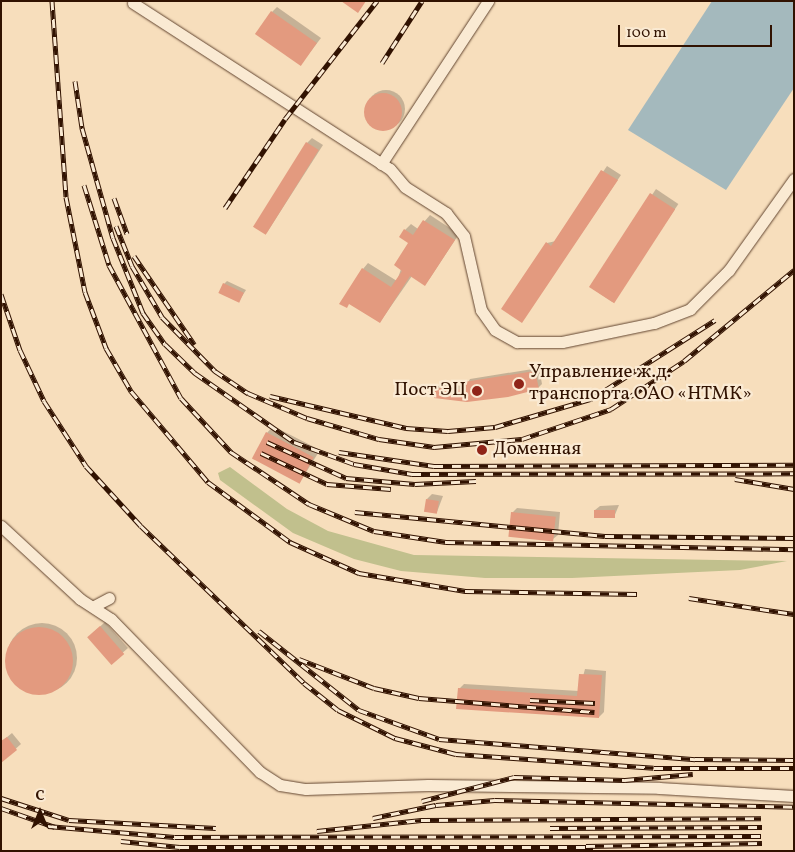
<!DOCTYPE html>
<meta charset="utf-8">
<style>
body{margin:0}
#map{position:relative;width:795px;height:852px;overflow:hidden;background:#f7debc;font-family:Vollkorn,serif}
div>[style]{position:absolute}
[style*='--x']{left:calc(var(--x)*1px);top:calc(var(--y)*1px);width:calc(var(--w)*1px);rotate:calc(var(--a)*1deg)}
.green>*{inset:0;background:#c1c08d}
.water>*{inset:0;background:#a4b9bd}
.shadow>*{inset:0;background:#0003;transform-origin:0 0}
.round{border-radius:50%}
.building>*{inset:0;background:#e39a7f;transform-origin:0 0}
.roads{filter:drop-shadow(0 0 1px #624530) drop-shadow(0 0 1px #624530)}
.minor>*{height:11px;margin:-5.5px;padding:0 5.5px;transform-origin:5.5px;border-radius:5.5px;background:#faead3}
.rail>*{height:5px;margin-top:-2.5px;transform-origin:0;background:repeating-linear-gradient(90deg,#faead3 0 9px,#311201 0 18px);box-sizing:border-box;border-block:1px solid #311201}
.dots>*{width:14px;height:14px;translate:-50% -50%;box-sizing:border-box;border:2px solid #faead3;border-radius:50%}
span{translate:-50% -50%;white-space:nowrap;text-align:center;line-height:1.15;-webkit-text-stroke:4.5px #faead3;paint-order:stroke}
.poi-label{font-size:19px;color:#311201}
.left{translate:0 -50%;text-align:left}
.right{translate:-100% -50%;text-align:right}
.frame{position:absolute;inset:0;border:2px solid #311201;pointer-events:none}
.north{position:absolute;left:15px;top:787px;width:50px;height:50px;-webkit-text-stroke:4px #faead3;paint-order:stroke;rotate:0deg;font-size:14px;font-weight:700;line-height:20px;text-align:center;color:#311201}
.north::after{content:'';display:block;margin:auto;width:18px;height:22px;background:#311201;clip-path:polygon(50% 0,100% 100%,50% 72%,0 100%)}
.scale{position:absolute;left:618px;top:25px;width:154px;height:22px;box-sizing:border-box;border:2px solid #311201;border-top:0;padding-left:6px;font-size:15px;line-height:18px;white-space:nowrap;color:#311201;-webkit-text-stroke:4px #faead3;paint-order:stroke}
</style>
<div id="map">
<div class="green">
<i style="clip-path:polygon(230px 467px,287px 509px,328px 531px,414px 555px,787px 561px,740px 570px,572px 578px,485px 578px,401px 571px,354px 559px,293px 533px,220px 480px,218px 473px)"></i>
</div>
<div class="water">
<i style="clip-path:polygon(712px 1px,794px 1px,794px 88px,726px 190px,628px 130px)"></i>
</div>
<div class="shadow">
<i style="clip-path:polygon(277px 7px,321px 38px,301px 64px,272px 12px)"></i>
<i class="round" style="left:367px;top:90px;width:38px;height:38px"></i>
<i style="clip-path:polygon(312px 138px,323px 145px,266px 234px,307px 143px)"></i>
<i style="clip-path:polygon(607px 166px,621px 175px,522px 321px,547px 243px,556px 241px)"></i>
<i style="left:656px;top:189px;width:27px;height:118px;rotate:34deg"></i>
<i style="clip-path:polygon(430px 215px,459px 234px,430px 278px,425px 284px,412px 276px,380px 322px,363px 269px,368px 263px,397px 281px,410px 242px,405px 230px,411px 224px,418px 229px)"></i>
<i style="clip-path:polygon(227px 281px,246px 290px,239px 301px,224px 284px)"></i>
<i style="clip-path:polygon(539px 368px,542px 384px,538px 388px,467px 401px,436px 388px,440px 385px,466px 386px,470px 379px)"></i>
<i style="clip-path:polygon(273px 426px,320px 450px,300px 482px,267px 433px)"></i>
<i style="clip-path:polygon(432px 494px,443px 496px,437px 512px,427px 499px)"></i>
<i style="clip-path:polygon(619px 505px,614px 517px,595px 510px,600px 506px)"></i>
<i style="clip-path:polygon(517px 508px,560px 512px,558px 535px,553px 539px,512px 513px)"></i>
<i style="clip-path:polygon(105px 622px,128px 648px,111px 663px,93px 633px)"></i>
<i class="round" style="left:7px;top:623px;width:70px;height:70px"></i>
<i style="clip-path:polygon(585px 669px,606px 671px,604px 712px,599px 717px,459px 689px,464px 684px,579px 691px)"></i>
<i style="clip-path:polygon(12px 733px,21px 744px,1px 762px,1px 742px)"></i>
</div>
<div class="building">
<i style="clip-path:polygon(341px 1px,366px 1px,358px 13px)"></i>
<i style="left:271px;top:11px;width:56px;height:28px;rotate:35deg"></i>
<i class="round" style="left:364px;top:93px;width:38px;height:38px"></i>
<i style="left:306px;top:142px;width:15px;height:100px;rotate:32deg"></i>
<i style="clip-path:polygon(601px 170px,618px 180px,522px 323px,501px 309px,546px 242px,551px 246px)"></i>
<i style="left:650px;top:193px;width:30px;height:112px;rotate:33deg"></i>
<i style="clip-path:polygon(423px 220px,455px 240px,425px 286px,410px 276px,380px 323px,349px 304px,347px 308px,339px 304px,362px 268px,391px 287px,402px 271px,394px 265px,408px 243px,399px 237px,404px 229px,413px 235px)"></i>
<i style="left:223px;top:283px;width:23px;height:11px;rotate:25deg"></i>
<i style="clip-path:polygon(535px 371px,539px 389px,508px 397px,467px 402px,434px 398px,435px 388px,466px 390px,464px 382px)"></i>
<i style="left:266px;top:432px;width:54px;height:30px;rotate:28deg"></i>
<i style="left:426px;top:499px;width:13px;height:13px;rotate:9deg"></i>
<i style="left:594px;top:510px;width:21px;height:8px"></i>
<i style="left:511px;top:512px;width:45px;height:25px;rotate:6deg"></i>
<i style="left:100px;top:626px;width:37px;height:17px;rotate:49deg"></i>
<i class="round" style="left:5px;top:627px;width:68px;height:68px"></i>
<i style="clip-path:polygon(579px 674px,602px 675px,599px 718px,456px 709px,458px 688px,577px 696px)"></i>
<i style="clip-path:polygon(7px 737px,17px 750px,1px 763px,1px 741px)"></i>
</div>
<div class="roads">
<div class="minor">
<i style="--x:133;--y:3;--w:306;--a:32.9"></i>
<i style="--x:390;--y:169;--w:23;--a:50"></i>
<i style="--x:405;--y:187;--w:49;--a:32.4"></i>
<i style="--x:446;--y:213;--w:29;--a:52"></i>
<i style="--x:464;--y:236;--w:76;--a:77.1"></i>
<i style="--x:481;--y:310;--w:24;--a:55"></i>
<i style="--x:495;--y:330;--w:25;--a:29"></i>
<i style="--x:517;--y:342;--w:45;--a:0"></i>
<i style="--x:562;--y:342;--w:94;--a:-11.7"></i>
<i style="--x:654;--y:323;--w:39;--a:-21"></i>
<i style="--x:690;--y:309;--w:55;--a:-45"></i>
<i style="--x:729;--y:270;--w:112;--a:-54.5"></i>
<i style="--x:381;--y:164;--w:195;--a:-56.7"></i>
<i style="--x:1;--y:526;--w:108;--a:42.7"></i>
<i style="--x:80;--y:599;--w:37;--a:33"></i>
<i style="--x:111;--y:619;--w:214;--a:45.8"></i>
<i style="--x:260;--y:772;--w:24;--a:33"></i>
<i style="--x:280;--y:785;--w:26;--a:9"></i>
<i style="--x:306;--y:789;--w:122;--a:-1.9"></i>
<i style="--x:428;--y:785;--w:231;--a:0.7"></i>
<i style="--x:659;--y:788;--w:135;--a:3.4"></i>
<i style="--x:94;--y:606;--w:17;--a:-28"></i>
</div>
</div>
<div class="rail">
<i style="--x:52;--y:1;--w:196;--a:85.9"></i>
<i style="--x:66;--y:197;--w:97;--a:78.7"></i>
<i style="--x:85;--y:292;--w:60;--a:69.4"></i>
<i style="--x:106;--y:348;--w:50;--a:59.8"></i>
<i style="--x:131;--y:391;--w:119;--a:49.8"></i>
<i style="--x:208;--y:482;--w:102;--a:36.2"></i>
<i style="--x:290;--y:542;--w:76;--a:24.2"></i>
<i style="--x:359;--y:573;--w:108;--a:9.6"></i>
<i style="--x:465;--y:591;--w:172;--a:1"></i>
<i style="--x:382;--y:63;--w:74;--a:-57.2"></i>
<i style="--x:75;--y:81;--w:48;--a:81.5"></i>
<i style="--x:82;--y:128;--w:114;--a:74.3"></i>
<i style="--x:113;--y:238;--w:81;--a:68.2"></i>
<i style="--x:143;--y:313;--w:38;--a:55"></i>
<i style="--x:165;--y:344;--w:42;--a:44"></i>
<i style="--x:195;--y:373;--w:121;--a:34.9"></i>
<i style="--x:294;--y:442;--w:64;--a:20.1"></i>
<i style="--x:354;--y:464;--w:59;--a:9.8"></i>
<i style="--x:412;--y:474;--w:382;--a:-0.1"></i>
<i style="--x:84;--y:185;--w:84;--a:72.6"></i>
<i style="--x:109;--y:265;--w:151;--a:61.6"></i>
<i style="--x:181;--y:398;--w:74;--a:47.2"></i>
<i style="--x:231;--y:452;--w:94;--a:33.7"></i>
<i style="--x:309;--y:504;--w:70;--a:22.6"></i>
<i style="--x:374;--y:531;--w:73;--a:8.7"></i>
<i style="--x:446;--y:542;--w:348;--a:1.2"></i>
<i style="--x:114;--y:198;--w:38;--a:70"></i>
<i style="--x:225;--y:208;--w:107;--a:-56"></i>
<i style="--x:285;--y:119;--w:150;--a:-52.1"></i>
<i style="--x:116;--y:226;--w:43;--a:68.2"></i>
<i style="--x:132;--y:266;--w:59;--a:59.5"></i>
<i style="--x:162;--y:317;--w:76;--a:45.5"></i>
<i style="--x:215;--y:371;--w:40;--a:34"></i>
<i style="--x:248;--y:393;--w:64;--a:23"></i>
<i style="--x:307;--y:418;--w:75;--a:16.3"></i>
<i style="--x:379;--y:439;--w:56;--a:8.3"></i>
<i style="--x:434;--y:447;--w:88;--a:-5.2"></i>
<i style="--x:522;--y:439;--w:94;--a:-18.6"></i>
<i style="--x:611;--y:409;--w:87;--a:-33.3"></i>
<i style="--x:684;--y:361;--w:143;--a:-39.6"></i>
<i style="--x:134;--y:256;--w:107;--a:55.7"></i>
<i style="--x:1;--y:294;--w:59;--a:71.3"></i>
<i style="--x:20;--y:350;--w:56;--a:64.8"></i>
<i style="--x:44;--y:401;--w:77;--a:57.1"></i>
<i style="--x:86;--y:466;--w:81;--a:47.5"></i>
<i style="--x:141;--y:526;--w:226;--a:43.9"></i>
<i style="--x:304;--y:683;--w:43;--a:38.5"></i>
<i style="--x:338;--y:710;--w:64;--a:26.2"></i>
<i style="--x:395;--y:738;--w:63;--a:14.7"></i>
<i style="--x:456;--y:754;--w:198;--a:4"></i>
<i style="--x:654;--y:768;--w:140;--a:0"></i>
<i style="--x:270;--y:396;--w:140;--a:13.2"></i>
<i style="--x:406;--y:428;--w:42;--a:4.1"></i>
<i style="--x:448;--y:431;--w:47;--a:-4.9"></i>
<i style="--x:495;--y:427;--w:100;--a:-16.3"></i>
<i style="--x:591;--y:399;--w:147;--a:-32.5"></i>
<i style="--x:267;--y:442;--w:87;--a:24.5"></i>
<i style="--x:346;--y:478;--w:69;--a:5"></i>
<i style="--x:415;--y:484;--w:61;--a:-2.8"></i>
<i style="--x:339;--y:452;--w:96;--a:8.4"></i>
<i style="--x:434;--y:466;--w:360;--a:-0.2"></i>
<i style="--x:261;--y:453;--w:73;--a:25.2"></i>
<i style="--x:327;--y:484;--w:64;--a:4.5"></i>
<i style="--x:735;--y:479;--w:60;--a:9.6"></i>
<i style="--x:355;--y:512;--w:251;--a:5.5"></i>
<i style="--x:605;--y:536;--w:189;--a:0.6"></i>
<i style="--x:689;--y:598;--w:106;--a:8.7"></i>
<i style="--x:259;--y:631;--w:127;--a:38.3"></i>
<i style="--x:359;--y:710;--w:85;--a:19.9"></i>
<i style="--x:439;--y:739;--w:257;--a:4.5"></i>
<i style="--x:695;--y:759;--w:99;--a:0.6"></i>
<i style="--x:299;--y:659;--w:80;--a:21.1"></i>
<i style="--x:374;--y:688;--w:46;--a:12.5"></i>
<i style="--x:419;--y:698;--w:176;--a:4.6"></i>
<i style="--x:530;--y:700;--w:65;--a:2.6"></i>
<i style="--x:1;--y:798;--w:71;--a:17.9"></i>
<i style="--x:69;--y:820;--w:147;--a:3.1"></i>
<i style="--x:422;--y:801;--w:95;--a:-14.6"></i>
<i style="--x:514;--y:777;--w:111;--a:1.5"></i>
<i style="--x:625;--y:780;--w:68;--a:-5"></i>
<i style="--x:1;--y:808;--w:57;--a:19.4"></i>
<i style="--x:373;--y:818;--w:64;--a:-11.7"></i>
<i style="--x:436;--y:805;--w:59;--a:-4.8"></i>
<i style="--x:495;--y:800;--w:299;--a:1.3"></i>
<i style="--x:48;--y:826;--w:127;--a:5"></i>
<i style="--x:175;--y:837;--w:586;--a:-0.1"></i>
<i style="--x:550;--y:828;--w:212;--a:-0.3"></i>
<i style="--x:317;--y:831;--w:105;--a:-6"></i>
<i style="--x:421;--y:820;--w:340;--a:-0.3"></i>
<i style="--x:121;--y:841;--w:59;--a:5.8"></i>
<i style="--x:180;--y:847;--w:413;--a:0"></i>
<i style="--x:586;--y:846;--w:176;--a:-1"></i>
</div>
<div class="dots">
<i style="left:519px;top:384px;background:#8f2418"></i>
<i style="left:477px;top:391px;background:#8f2418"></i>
<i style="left:482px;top:450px;background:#8f2418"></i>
</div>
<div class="poi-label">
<span class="left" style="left:529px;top:384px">Управление ж.д.<br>транспорта ОАО «НТМК»</span>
<span class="right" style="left:467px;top:391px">Пост ЭЦ</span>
<span class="left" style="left:493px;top:450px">Доменная</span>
</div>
<div class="frame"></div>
<div class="north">С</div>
<div class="scale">100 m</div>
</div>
